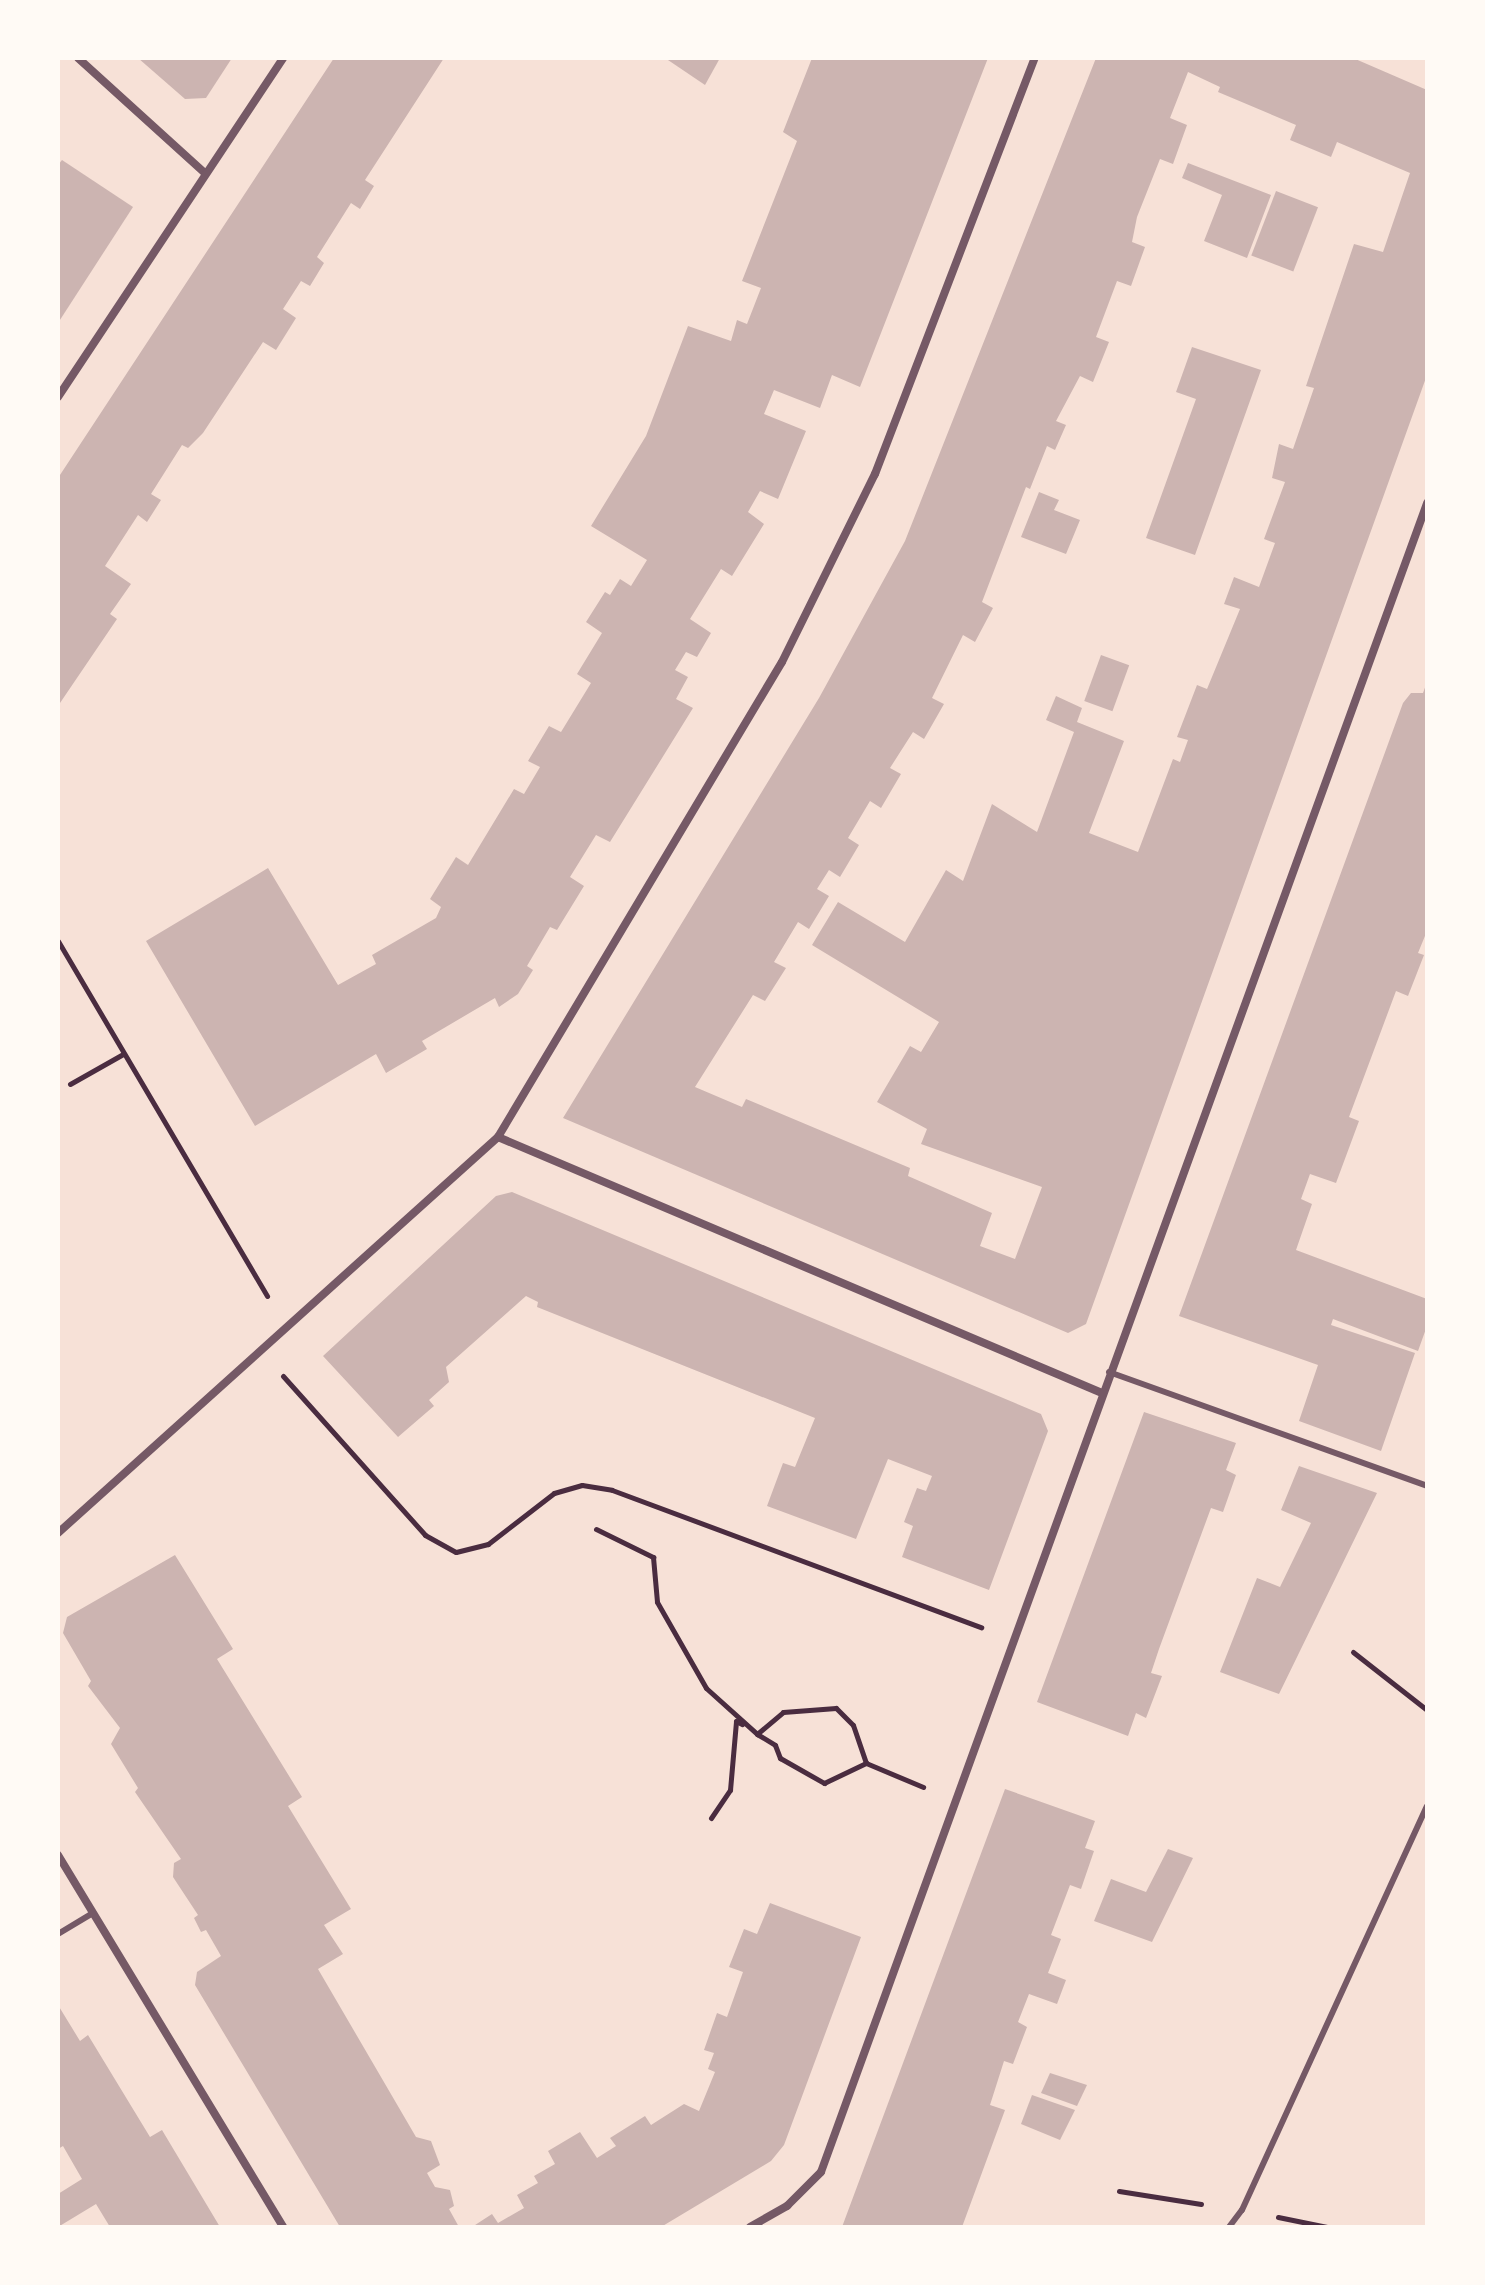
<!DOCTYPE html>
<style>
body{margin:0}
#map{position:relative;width:1485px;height:2285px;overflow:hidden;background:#f7e1d7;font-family:Spectral,serif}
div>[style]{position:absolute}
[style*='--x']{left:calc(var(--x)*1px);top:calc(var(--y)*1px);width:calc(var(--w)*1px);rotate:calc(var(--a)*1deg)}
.building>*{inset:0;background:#ccb4b1;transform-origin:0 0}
.path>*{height:5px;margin:-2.5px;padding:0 2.5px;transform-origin:2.5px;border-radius:2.5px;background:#4a2c40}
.service>*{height:6px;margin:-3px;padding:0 3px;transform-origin:3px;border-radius:3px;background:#755966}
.minor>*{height:8px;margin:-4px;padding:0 4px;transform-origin:4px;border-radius:4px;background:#755966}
span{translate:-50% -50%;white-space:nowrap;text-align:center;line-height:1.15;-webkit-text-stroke:6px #fffaf5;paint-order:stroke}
.frame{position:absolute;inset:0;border:60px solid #fffaf5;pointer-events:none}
</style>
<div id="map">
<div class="building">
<i style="clip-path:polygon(138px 58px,232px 58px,206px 98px,185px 99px)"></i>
<i style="clip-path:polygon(334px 58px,444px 58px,365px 180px,374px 186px,360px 209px,351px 203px,317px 257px,324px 263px,310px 286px,301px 281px,283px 309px,296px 318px,276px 350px,263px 342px,203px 433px,188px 448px,182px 445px,151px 494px,161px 500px,147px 522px,138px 515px,105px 566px,131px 584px,110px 614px,117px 619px,60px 703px,58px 478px)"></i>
<i style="clip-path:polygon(665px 58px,720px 58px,705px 85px)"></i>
<i style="clip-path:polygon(812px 58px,988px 58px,860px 387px,832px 375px,820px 408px,774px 390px,764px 414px,806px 431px,778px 499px,760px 491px,748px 512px,764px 524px,732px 576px,721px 569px,690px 619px,711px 633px,697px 657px,686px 652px,675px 670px,688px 677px,676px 699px,693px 708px,610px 842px,596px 835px,570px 877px,584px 886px,557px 930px,550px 927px,527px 966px,533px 970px,518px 994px,499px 1007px,495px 998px,422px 1041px,427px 1049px,386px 1073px,376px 1054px,255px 1126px,146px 941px,268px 868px,338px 985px,376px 964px,372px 955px,436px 918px,441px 907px,430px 899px,456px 857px,468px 865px,514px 789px,524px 794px,540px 767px,528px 761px,549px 726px,561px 732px,591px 683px,577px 674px,602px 633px,586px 622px,605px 592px,610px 595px,620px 579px,631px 586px,647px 560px,591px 526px,646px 436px,688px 326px,731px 341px,737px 320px,747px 324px,761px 288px,742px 281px,797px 141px,783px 132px)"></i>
<i style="clip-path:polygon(evenodd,1096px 58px,1353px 58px,1427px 90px,1427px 375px,1086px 1324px,1068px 1333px,563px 1118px,819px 698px,905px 541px,1096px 58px,1188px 72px,1220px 87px,1218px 92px,1296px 125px,1290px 140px,1331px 157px,1337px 142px,1410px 173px,1383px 252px,1354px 244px,1306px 386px,1314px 388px,1293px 449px,1279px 444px,1272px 478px,1285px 482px,1264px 539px,1275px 543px,1259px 587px,1234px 577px,1224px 604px,1240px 609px,1207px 689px,1197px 685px,1177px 737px,1188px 740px,1180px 762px,1173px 759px,1138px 852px,1089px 833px,1124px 741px,1077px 722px,1082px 708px,1056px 696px,1046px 720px,1074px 732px,1037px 832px,992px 804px,963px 881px,946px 870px,905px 942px,838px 902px,812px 945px,939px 1022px,921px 1052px,910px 1046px,877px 1102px,927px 1129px,921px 1144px,1042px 1187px,1015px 1259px,980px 1246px,992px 1213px,908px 1176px,910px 1168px,746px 1099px,742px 1107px,695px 1087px,753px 995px,765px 1001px,786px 968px,774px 962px,798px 922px,809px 929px,829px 896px,817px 889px,829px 870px,840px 877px,859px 845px,848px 838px,870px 801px,881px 808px,901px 774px,890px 768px,913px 732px,924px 739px,944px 704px,932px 698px,963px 635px,975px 642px,993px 608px,982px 602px,1026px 487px,1030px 489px,1047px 446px,1055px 450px,1066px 425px,1056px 421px,1080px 376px,1093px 382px,1109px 342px,1096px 337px,1117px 281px,1131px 286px,1145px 247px,1132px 242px,1137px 217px,1160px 159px,1173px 164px,1187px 125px,1170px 118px,1188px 72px)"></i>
<i style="clip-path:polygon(62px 160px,133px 207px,58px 323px,58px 165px)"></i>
<i style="clip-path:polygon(1188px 163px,1271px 195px,1247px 258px,1204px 241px,1222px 195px,1182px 178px)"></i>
<i style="left:1276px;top:191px;width:45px;height:69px;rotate:21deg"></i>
<i style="clip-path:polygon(1192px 347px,1261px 370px,1195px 555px,1146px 538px,1196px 399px,1176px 392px)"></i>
<i style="clip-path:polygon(1039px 492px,1059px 500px,1054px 510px,1080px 520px,1066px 554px,1021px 537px)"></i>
<i style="left:1101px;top:655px;width:30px;height:49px;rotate:20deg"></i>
<i style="clip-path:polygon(1427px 682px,1427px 931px,1418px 953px,1424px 955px,1408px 996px,1396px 991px,1349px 1117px,1359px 1121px,1336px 1183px,1310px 1174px,1301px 1199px,1312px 1204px,1296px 1250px,1427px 1299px,1427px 1326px,1418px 1351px,1333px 1319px,1331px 1325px,1415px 1353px,1381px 1451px,1299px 1421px,1318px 1365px,1179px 1316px,1403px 703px,1411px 693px,1423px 693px)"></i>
<i style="clip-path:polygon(512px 1192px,1041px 1414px,1048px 1431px,989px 1590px,902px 1557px,913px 1526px,904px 1522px,917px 1488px,926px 1491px,932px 1476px,888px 1459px,856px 1539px,767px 1506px,783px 1463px,795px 1467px,815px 1418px,537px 1307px,538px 1302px,526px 1296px,446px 1367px,449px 1382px,429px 1400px,434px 1406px,398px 1437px,323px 1356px,496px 1196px)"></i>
<i style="clip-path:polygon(1144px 1412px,1236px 1443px,1226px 1470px,1236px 1475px,1223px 1512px,1211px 1508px,1159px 1649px,1151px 1673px,1162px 1676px,1146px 1718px,1136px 1713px,1128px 1736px,1037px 1702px)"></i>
<i style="clip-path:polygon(1299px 1466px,1377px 1493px,1279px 1694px,1220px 1672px,1257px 1578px,1280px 1587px,1311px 1523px,1281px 1510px)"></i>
<i style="clip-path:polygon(175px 1555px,233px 1649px,217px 1659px,302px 1797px,288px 1806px,351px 1909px,324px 1925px,343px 1954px,318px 1969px,416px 2137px,431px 2141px,440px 2165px,427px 2173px,435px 2187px,450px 2190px,454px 2206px,449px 2209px,459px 2227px,340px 2227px,195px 1985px,197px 1972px,221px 1956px,206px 1930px,201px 1932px,194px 1918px,198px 1915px,173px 1877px,174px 1863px,181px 1859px,135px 1792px,138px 1788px,111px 1744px,120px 1728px,88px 1686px,91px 1681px,63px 1633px,67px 1617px)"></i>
<i style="clip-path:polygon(1005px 1789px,1095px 1821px,1085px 1848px,1094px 1851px,1081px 1889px,1070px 1885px,1051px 1935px,1061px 1939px,1048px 1973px,1066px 1980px,1057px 2004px,1029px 1994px,1018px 2022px,1027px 2027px,1013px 2064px,1004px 2061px,990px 2105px,1005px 2110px,962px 2227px,842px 2227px)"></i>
<i style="clip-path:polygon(1168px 1849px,1193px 1858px,1152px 1942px,1094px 1921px,1111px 1879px,1146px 1892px)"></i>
<i style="clip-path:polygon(770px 1903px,861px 1937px,784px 2145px,771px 2161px,661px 2227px,472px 2227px,492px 2214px,498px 2223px,524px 2208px,517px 2195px,538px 2183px,534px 2176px,555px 2164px,548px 2151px,580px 2132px,597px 2158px,616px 2146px,610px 2138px,645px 2116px,651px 2125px,684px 2104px,699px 2111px,715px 2072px,708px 2069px,714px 2053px,704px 2050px,717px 2013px,727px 2017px,743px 1972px,729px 1967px,744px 1929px,757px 1934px)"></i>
<i style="clip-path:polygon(58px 2005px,80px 2041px,88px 2035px,150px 2137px,162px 2130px,220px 2227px,110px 2227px,96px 2204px,58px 2227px,58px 2194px,82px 2179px,63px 2146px,58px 2149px)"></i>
<i style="clip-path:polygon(1050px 2073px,1087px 2085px,1077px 2106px,1041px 2093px)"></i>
<i style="clip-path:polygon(1032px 2095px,1075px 2110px,1060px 2140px,1021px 2124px)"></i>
</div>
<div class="path">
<i style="--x:58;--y:941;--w:412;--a:59.5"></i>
<i style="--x:70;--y:1084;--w:61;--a:-29.5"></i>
<i style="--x:283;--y:1376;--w:213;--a:48.2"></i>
<i style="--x:425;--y:1535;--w:35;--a:29"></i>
<i style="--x:456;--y:1552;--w:33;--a:-14"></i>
<i style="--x:488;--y:1544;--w:83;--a:-37.7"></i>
<i style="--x:554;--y:1493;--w:29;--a:-16"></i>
<i style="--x:582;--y:1485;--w:30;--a:9"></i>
<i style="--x:612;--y:1490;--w:394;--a:20.4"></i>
<i style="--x:596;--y:1529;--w:64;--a:26.2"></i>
<i style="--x:653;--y:1557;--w:45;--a:84.9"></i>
<i style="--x:657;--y:1602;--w:99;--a:60.3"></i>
<i style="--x:706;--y:1688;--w:69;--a:42"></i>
<i style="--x:757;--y:1734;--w:34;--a:-40"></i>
<i style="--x:783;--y:1712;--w:53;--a:-4.3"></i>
<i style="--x:836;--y:1708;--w:24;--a:45"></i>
<i style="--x:853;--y:1725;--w:40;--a:71.1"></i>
<i style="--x:1353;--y:1652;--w:94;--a:38.1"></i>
<i style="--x:757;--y:1734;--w:21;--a:31"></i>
<i style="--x:775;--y:1745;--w:14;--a:69"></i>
<i style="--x:780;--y:1758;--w:51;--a:29.6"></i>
<i style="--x:824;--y:1783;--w:47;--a:-25.5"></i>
<i style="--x:866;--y:1763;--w:62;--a:22.8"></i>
<i style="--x:711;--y:1818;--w:34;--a:-56"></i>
<i style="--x:730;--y:1790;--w:69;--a:-85"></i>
<i style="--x:736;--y:1721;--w:7;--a:27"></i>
<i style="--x:1119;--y:2191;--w:83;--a:9"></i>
<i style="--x:1278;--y:2217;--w:50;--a:11.5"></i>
</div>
<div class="service">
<i style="--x:1109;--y:1372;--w:338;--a:19.7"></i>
<i style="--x:58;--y:1934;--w:41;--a:-31"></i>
<i style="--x:1229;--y:2227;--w:21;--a:-53"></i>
<i style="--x:1242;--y:2210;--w:444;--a:-65.4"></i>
</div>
<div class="minor">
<i style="--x:78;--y:58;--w:171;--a:42.2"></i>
<i style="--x:58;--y:397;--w:407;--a:-56.4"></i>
<i style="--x:498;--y:1137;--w:656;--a:22.97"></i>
<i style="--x:58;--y:1533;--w:592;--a:-41.99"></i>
<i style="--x:498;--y:1137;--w:553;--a:-59.13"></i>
<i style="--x:782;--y:662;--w:210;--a:-63.7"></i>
<i style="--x:875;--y:474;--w:446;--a:-69"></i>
<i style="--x:58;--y:1855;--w:435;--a:58.8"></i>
<i style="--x:750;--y:2227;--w:43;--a:-29.6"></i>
<i style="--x:787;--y:2206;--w:48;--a:-45"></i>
<i style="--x:821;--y:2172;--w:1776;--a:-70.04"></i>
</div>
<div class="frame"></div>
</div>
